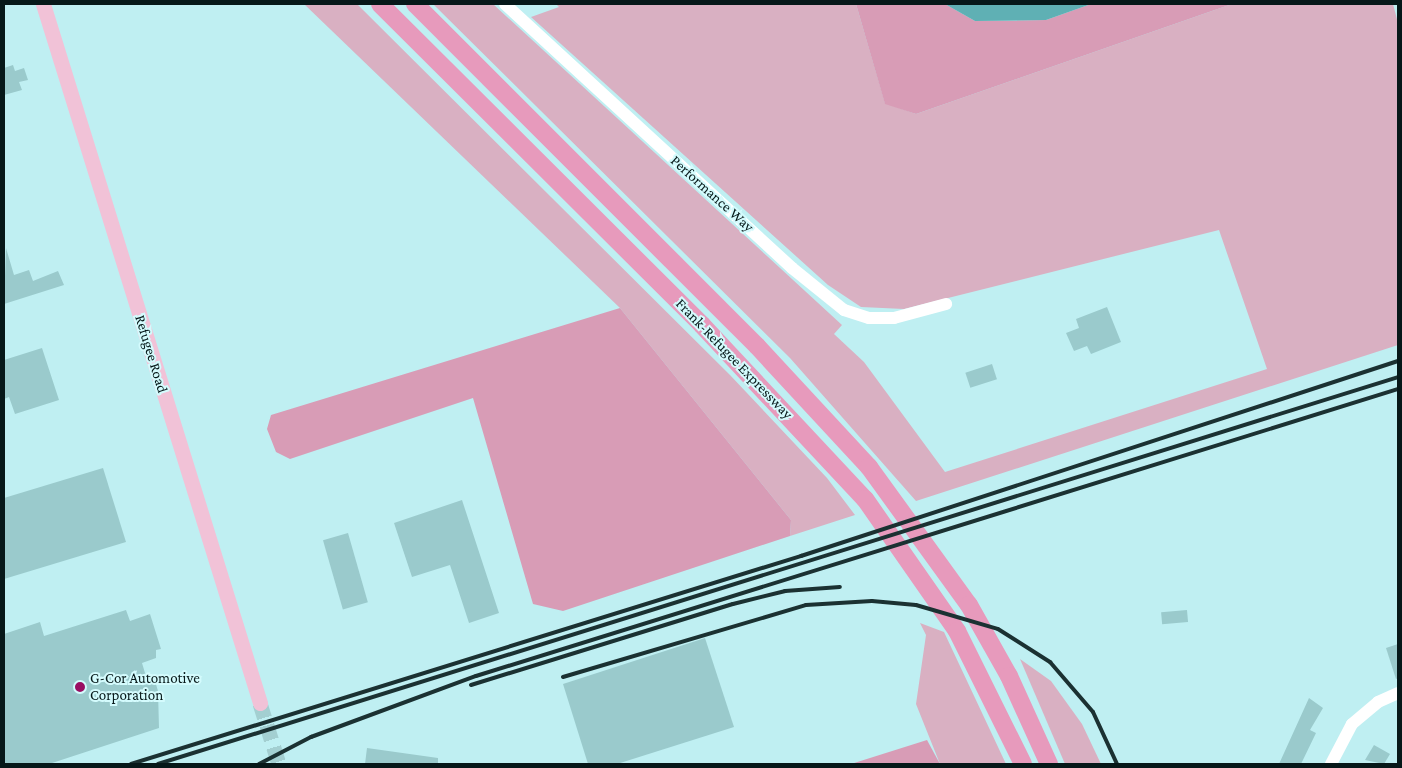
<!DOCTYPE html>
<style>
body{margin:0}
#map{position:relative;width:1402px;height:768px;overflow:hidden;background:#bfeff2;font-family:"Crimson Pro",serif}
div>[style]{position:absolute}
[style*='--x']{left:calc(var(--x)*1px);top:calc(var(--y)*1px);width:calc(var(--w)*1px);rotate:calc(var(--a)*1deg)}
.green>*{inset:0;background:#d9b0c2}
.forest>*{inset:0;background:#d89cb6}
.water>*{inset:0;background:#5fb0b4}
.building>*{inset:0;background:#9acacc;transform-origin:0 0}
.major-tunnel>*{height:15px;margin-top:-7.5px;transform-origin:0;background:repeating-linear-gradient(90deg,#a3cfd1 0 15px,transparent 0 23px)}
.minor>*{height:12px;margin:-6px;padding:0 6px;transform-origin:6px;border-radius:6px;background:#fff}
.major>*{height:15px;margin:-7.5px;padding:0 7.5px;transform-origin:7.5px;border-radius:7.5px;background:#f1c2d7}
.highway>*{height:18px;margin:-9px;padding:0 9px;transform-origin:9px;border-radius:9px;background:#e79abc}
.rail>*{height:4px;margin:-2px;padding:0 2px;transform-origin:2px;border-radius:2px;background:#1b3132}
.dots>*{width:14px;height:14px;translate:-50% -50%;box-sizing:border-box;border:2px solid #d4fbfd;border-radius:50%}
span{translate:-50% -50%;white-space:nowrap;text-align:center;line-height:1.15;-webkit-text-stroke:4px #d4fbfd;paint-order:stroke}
.street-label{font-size:15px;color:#061819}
.poi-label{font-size:15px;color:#061819}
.left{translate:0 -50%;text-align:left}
.frame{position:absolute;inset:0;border:5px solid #061819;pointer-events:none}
</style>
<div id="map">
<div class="green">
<i style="clip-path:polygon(304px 4px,357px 4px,730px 375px,827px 478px,855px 515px,790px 536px,791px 520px,620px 308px)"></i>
<i style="clip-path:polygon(433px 4px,493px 4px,842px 325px,834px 334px,864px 362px,945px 472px,1267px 369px,1219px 230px,904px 309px,861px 307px,828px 285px,531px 17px,559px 7px,556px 4px,856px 4px,885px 103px,916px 114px,1232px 4px,1393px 4px,1398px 23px,1398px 345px,916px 501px,790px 358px)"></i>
<i style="clip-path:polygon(920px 623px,944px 632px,1006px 764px,940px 764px,916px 704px,926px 635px)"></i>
<i style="clip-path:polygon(1020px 659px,1051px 681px,1082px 724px,1101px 764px,1065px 764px)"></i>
</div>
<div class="forest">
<i style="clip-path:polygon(856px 4px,945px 4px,975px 21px,1046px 20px,1091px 4px,1232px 4px,916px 114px,885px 104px)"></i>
<i style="clip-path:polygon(620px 308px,791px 520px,790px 536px,563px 611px,533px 604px,473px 398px,290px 459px,276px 452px,267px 429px,271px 415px)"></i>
<i style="clip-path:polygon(927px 740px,940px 764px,851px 764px)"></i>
</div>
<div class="water">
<i style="clip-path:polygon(945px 4px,1091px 4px,1046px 20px,975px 21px)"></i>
</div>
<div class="building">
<i style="clip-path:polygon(13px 65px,15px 71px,24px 68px,28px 80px,19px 82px,22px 90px,4px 95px,4px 68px)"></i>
<i style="clip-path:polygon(6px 248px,14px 275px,29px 270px,33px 281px,58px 271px,64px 285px,4px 304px)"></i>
<i style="clip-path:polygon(1107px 307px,1121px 342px,1091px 354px,1087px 346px,1074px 351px,1066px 333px,1079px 328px,1076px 319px)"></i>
<i style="clip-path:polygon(42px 348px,59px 400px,15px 414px,9px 397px,4px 399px,4px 360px)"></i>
<i style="left:992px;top:364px;width:16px;height:28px;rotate:72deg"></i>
<i style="clip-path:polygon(103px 468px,126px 542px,4px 579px,4px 498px)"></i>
<i style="clip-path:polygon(462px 500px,499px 613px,469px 623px,450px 565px,412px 577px,394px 523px)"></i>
<i style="left:348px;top:533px;width:72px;height:26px;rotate:74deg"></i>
<i style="clip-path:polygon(126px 610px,130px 621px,150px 614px,161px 649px,156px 650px,156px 658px,142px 663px,148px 683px,155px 681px,158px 691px,159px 728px,49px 764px,4px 764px,4px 634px,40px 622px,44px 636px)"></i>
<i style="left:1187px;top:610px;width:12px;height:26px;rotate:85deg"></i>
<i style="clip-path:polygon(705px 638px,734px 727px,617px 764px,588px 764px,563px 684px)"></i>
<i style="clip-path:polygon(1398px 644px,1398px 678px,1396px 679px,1386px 648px)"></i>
<i style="clip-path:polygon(1309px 698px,1323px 708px,1310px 730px,1316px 733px,1301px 764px,1279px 764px)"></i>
<i style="clip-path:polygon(1374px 745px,1390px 754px,1384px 764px,1365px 760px)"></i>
<i style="clip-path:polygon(367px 748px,438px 758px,438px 764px,365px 764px)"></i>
</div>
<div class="major-tunnel">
<i style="--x:260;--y:703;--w:64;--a:72.7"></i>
</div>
<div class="minor">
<i style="--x:505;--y:4;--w:390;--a:42.6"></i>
<i style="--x:792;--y:268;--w:67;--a:38.9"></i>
<i style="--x:844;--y:310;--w:26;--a:18"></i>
<i style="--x:869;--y:318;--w:25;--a:0"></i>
<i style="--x:894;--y:318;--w:54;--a:-15.1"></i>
<i style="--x:1331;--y:764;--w:45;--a:-62.3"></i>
<i style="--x:1352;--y:724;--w:34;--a:-40"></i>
<i style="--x:1378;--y:702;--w:22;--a:-24"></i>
</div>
<div class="major">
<i style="--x:43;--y:4;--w:732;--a:72.75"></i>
</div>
<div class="highway">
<i style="--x:380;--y:4;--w:455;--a:44.9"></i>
<i style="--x:702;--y:325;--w:238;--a:46.9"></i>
<i style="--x:865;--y:499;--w:161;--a:55.1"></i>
<i style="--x:957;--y:631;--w:148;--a:63.6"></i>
<i style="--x:415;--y:4;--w:484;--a:45"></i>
<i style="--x:757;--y:346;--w:165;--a:47.2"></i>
<i style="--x:869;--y:467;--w:170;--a:54.1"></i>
<i style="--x:969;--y:605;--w:81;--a:60.6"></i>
<i style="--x:1009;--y:676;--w:97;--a:65.6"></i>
</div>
<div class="rail">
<i style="--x:563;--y:677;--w:253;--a:-16.5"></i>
<i style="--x:806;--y:605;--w:66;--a:-3.5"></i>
<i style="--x:872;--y:601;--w:44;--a:5.2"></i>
<i style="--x:916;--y:605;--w:85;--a:16.3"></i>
<i style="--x:998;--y:629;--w:62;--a:32.4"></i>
<i style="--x:1050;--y:662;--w:66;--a:49.3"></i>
<i style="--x:1093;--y:712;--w:57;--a:65.2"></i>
<i style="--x:471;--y:685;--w:274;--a:-17.2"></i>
<i style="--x:733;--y:604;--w:54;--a:-14"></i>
<i style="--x:785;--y:591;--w:55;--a:-4.2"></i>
<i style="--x:131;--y:764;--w:702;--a:-17.25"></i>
<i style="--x:801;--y:556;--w:628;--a:-18.09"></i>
<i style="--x:158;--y:764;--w:1299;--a:-17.33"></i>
<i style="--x:259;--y:764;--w:59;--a:-27.4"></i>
<i style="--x:311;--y:737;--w:176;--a:-20.3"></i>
<i style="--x:476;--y:676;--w:966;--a:-17.29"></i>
</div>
<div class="dots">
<i style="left:80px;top:687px;background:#990e62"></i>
</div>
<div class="street-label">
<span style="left:712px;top:194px;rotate:42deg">Performance Way</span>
<span style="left:151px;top:354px;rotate:73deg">Refugee Road</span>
<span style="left:734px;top:359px;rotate:46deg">Frank-Refugee Expressway</span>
</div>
<div class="poi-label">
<span class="left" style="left:90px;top:687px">G-Cor Automotive<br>Corporation</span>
</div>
<div class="frame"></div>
</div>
